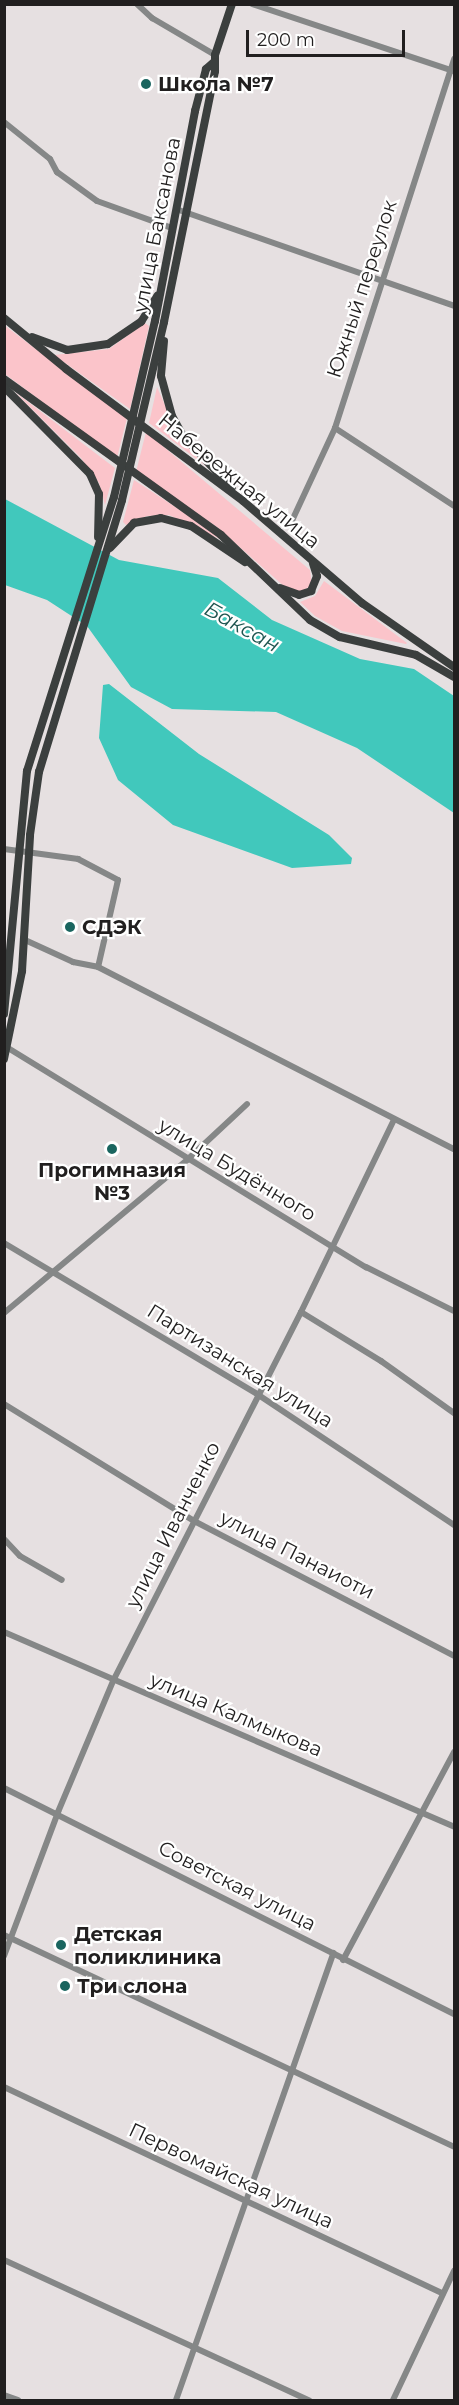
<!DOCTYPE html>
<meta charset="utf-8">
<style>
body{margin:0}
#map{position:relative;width:459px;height:2405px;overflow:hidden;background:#e6e0e1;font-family:Montserrat,sans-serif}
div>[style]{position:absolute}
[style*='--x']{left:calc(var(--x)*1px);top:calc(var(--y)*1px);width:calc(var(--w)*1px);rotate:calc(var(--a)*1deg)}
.green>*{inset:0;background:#fbc4ca}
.water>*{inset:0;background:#41c8bc}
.minor>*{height:6px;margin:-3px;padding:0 3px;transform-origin:3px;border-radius:3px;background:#858787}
.major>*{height:8px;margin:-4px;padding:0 4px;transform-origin:4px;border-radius:4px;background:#3b3f3e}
.dots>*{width:16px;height:16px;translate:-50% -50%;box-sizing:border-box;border:3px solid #fff;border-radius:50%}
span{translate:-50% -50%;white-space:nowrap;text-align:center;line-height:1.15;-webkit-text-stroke:4.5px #fff;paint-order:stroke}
.poi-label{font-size:20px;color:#211f1f;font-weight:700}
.left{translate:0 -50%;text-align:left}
.street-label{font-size:20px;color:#211f1f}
.water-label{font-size:21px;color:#1e5550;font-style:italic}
.frame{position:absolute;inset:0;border:6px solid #211f1f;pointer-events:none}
.scale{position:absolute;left:246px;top:30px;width:159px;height:27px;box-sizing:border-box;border:3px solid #211f1f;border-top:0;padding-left:8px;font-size:18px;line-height:21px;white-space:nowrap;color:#211f1f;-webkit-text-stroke:4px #fff;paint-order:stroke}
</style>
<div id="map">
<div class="green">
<i style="clip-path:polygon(145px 323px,149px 326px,130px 409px,54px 355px,109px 349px)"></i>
<i style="clip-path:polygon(4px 325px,127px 418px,117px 458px,5px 374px)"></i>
<i style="clip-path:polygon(157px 387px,178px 435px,211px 470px,149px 423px)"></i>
<i style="clip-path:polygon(15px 392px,115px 468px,105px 505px,99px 483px,81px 458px)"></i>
<i style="clip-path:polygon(146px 432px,310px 570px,312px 585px,299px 593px,286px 588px,217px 527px,136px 472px)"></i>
<i style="clip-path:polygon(134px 480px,186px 514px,222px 540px,169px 515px,147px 516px,126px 525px,123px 522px)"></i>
<i style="clip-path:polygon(324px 581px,407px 643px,406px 644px,342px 631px,315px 616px,300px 602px,315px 596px)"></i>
</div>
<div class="water">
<i style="clip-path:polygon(5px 499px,119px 560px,218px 578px,272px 620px,360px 659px,414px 669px,454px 696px,454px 813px,357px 748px,276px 712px,172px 709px,131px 687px,87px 626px,47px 600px,5px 585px)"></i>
<i style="clip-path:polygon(109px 684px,199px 754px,329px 835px,352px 858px,351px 864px,292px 868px,173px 825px,118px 780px,99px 738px,103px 685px)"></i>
</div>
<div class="minor">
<i style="--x:137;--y:4;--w:21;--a:43"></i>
<i style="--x:152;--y:18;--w:73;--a:30.4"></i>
<i style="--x:252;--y:4;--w:212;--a:18.4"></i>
<i style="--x:4;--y:122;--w:59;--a:38.8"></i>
<i style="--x:50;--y:159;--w:15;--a:62"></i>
<i style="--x:57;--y:172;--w:49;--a:35.9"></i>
<i style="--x:97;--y:201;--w:80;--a:19.8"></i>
<i style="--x:176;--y:209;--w:294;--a:19.2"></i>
<i style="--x:335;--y:428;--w:142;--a:33.2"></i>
<i style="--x:290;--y:525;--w:107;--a:-65.1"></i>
<i style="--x:335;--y:428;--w:388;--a:-72.1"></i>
<i style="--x:4;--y:849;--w:75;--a:7.7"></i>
<i style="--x:78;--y:859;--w:45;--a:27.7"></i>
<i style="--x:118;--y:880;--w:89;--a:102.9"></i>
<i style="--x:25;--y:940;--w:53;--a:24.6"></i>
<i style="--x:73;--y:962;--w:25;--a:11"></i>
<i style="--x:98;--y:967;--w:400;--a:27.1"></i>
<i style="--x:8;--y:1048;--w:420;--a:31.5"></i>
<i style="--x:366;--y:1267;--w:98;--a:26.6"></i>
<i style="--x:4;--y:1243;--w:295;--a:30.8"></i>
<i style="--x:257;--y:1394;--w:237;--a:33.6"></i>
<i style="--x:301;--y:1312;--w:94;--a:31.5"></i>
<i style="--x:381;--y:1361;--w:90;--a:35.5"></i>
<i style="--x:4;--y:1313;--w:239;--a:-39.9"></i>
<i style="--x:187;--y:1160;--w:82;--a:-43"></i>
<i style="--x:4;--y:1404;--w:223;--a:31.6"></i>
<i style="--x:194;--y:1521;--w:293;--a:27.4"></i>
<i style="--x:4;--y:1539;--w:23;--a:47"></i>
<i style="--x:20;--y:1556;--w:48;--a:29.7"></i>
<i style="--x:4;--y:1632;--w:490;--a:23.4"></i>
<i style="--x:4;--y:1788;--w:504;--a:26.67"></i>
<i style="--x:4;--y:1935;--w:497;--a:25.2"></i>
<i style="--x:4;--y:1956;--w:154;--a:-69.4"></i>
<i style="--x:58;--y:1812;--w:142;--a:-67.2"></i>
<i style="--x:113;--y:1681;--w:414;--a:-63"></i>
<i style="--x:301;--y:1312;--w:213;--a:-64.2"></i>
<i style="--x:343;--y:1960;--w:236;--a:-61.9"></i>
<i style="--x:4;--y:2087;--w:485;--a:25.2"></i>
<i style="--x:4;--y:2260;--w:336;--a:24.7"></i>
<i style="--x:4;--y:2395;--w:15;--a:20"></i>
<i style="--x:176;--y:2400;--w:474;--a:-70.6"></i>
<i style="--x:393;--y:2400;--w:143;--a:-64.7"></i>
</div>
<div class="major">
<i style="--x:4;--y:318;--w:80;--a:39.4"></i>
<i style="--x:66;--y:369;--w:221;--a:36.7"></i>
<i style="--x:243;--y:501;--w:157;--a:40.6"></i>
<i style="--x:362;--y:603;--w:112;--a:34.8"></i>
<i style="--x:32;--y:337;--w:37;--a:20"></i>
<i style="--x:67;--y:350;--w:41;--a:-8.3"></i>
<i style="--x:108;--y:344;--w:40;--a:-34"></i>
<i style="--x:141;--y:322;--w:31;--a:-58"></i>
<i style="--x:164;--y:341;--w:35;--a:95"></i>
<i style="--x:161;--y:376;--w:41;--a:74.6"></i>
<i style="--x:172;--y:416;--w:23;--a:61"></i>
<i style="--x:183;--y:436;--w:71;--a:46.7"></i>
<i style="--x:4;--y:379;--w:267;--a:35.7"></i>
<i style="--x:221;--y:535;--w:123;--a:43.7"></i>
<i style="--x:310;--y:620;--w:34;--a:30"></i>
<i style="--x:340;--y:637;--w:78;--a:13.3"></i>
<i style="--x:416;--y:655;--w:44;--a:30.1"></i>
<i style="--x:4;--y:387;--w:122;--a:45.3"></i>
<i style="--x:90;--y:474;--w:22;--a:66"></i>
<i style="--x:99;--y:494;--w:43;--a:91.3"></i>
<i style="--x:110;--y:548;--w:35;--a:-46"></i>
<i style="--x:134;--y:523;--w:27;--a:-10"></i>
<i style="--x:161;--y:518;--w:31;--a:15"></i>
<i style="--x:191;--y:526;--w:65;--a:33.7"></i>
<i style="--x:280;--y:588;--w:20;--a:20"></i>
<i style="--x:299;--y:595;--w:13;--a:-18"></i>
<i style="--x:311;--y:591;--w:16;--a:-68"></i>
<i style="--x:317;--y:576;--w:13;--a:-108"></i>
<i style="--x:4;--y:1014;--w:244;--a:-84.6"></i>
<i style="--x:27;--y:771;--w:287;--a:-72.4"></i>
<i style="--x:114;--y:497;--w:181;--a:-76.9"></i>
<i style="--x:155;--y:321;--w:214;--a:-79.2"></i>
<i style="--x:195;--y:111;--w:43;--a:-75.3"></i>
<i style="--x:206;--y:69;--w:11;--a:-41"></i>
<i style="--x:4;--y:1059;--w:90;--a:-78.4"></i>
<i style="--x:22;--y:971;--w:136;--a:-86.6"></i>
<i style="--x:30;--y:835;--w:64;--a:-81.9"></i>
<i style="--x:39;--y:772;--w:284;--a:-73"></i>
<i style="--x:122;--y:500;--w:183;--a:-76.7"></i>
<i style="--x:164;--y:322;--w:256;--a:-78.5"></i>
<i style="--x:215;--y:71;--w:16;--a:-90"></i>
<i style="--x:215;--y:55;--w:54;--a:-71.6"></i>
</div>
<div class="dots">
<i style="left:146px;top:84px;background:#1a655f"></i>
<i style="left:70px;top:927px;background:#1a655f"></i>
<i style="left:112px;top:1149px;background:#1a655f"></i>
<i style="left:61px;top:1945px;background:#1a655f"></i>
<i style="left:65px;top:1986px;background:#1a655f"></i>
</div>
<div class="poi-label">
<span class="left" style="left:158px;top:84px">Школа №7</span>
<span class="left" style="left:82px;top:927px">СДЭК</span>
<span style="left:112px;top:1182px">Прогимназия<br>№3</span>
<span class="left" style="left:74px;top:1946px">Детская<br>поликлиника</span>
<span class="left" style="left:77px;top:1986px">Три слона</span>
</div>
<div class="street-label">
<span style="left:157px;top:225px;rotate:-79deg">улица Баксанова</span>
<span style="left:362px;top:289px;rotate:-72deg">Южный переулок</span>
<span style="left:239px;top:481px;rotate:39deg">Набережная улица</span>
<span style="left:237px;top:1170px;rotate:31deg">улица Будённого</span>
<span style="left:240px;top:1366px;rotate:32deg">Партизанская улица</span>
<span style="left:173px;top:1525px;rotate:-63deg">улица Иванченко</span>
<span style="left:297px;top:1555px;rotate:27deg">улица Панаиоти</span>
<span style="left:236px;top:1715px;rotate:23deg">улица Калмыкова</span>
<span style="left:237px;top:1886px;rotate:27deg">Советская улица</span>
<span style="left:231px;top:2176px;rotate:25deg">Первомайская улица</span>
</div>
<div class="water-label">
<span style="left:242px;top:627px;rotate:29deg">Баксан</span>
</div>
<div class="frame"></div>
<div class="scale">200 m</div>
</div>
